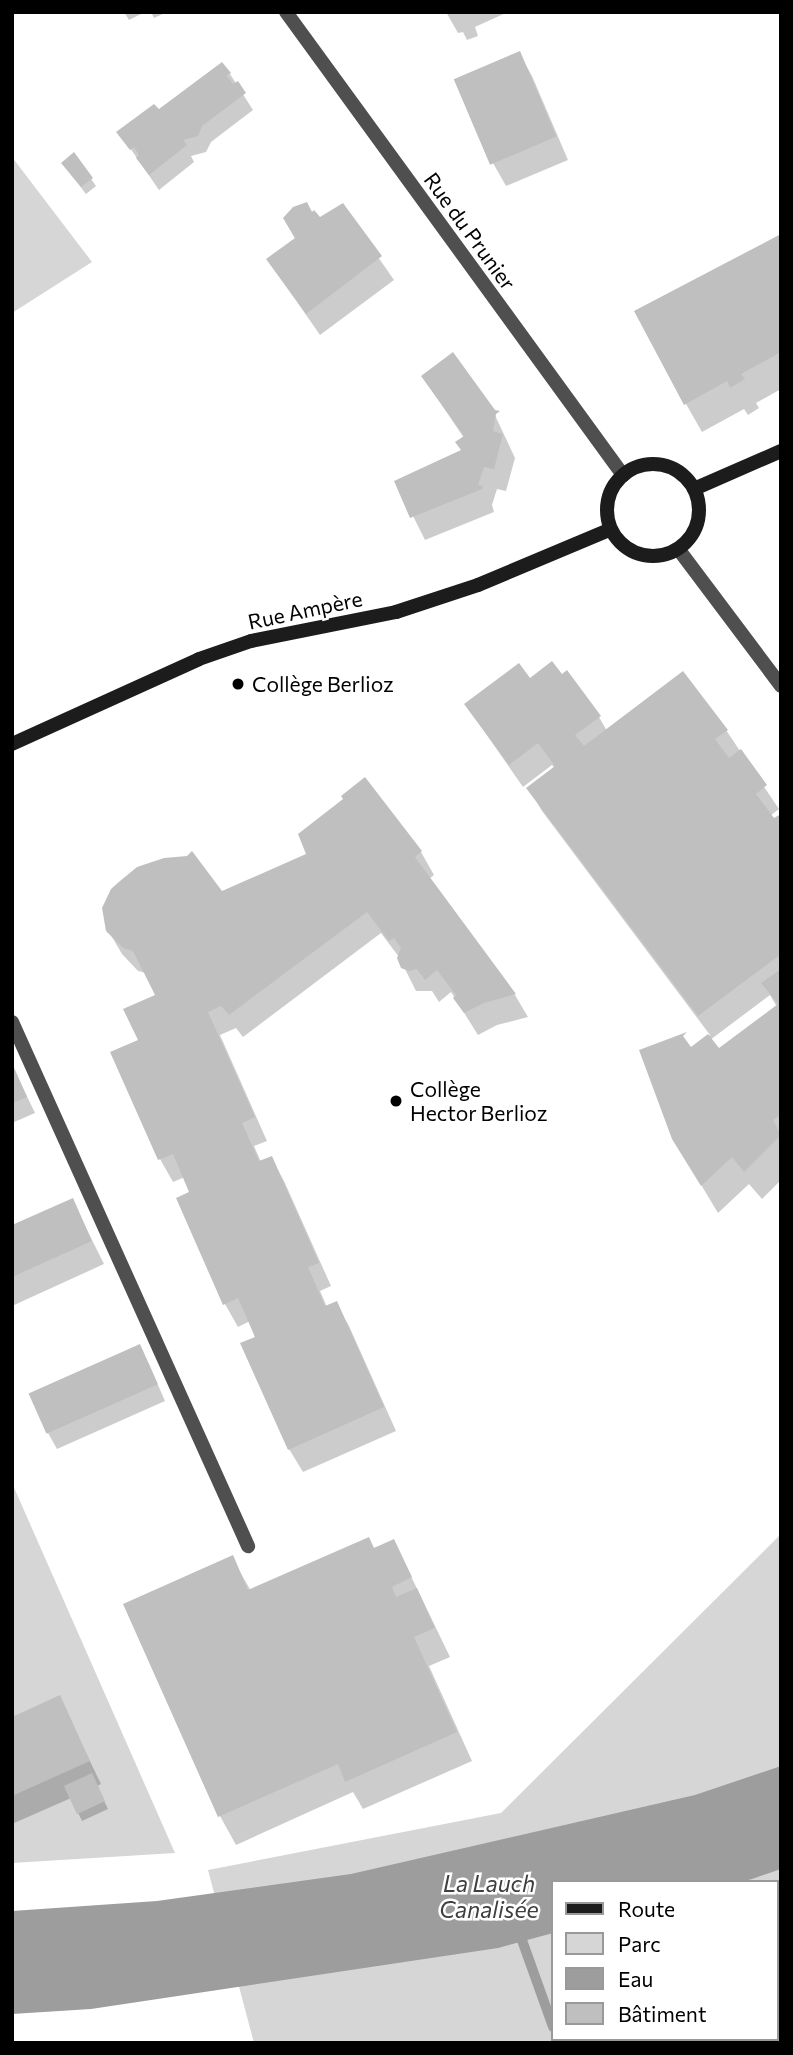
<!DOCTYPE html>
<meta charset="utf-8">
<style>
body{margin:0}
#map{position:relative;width:793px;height:2055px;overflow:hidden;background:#fff;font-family:Commissioner,sans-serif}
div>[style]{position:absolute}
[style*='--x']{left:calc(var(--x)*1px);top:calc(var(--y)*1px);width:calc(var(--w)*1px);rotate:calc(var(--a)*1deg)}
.green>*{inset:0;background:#d6d6d6}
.water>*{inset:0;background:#9d9d9d}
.shadow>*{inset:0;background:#0003}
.stream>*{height:10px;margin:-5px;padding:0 5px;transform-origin:5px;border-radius:5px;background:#9d9d9d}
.building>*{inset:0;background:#bfbfbf;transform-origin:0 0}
.lane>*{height:14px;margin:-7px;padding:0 7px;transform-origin:7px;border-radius:7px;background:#4f4f4f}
.street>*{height:14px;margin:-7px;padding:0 7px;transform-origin:7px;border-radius:7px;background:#4f4f4f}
.secondary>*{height:14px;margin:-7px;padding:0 7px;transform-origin:7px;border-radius:7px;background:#1c1c1c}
.secondary>.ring{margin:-7px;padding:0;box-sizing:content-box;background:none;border:14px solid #1c1c1c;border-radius:50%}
.dots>*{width:19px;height:19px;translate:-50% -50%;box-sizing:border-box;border:4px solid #fff;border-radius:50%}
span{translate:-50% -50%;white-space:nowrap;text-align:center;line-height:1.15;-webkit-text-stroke:5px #fff;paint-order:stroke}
.street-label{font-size:21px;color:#000}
.poi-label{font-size:21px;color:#000}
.left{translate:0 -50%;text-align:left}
.water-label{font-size:23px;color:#3e3e3e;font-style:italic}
.frame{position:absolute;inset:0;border:14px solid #000;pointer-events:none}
.legend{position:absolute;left:551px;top:1880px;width:228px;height:161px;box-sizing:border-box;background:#fff;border:2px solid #999;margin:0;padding:9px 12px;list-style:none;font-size:21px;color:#000}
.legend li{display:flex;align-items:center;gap:14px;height:35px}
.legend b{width:35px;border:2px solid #999}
</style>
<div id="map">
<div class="green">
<i style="clip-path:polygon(12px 157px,92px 262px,12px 313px)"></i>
<i style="clip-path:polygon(12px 1483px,175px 1853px,12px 1863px)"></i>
<i style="clip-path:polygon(evenodd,781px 1534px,781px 2043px,254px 2043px,208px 1870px,501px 1813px,781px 1534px,553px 1882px,777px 1882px,777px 2039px,553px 2039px,553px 1882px)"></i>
</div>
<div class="water">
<i style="clip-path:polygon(781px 1766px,781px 1869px,752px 1879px,740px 1882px,553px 1882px,553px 1933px,498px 1948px,91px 2009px,12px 2014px,12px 1911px,157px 1901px,351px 1874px,695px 1795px)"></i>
</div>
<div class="shadow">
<i style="clip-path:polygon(124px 12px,145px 12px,129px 20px)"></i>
<i style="clip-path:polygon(151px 12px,167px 12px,154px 18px)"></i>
<i style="clip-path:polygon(446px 12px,508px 12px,475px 27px,478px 36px,467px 40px,463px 32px,458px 33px)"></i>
<i style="clip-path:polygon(519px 53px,532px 76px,568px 160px,506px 186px,493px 163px)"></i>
<i style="clip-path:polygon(230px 74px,253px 110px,211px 142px,206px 152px,191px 156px,194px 162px,159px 190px,119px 132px)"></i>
<i style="clip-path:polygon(74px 154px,96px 186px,86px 194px,63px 164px)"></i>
<i style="clip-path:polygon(342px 205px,394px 280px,320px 335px,268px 260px,296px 240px,285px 221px,294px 209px,319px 220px)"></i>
<i style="clip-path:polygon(781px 236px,781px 389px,756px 403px,759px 408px,748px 415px,744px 409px,702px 432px,686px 404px)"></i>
<i style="clip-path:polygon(423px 377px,493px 411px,515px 458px,506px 491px,497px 489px,492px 505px,494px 512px,425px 540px,396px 482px,462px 451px,464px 438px)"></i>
<i style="clip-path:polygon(evenodd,529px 680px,599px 717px,607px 731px,726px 730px,779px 809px,770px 816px,774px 821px,781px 816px,781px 1180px,762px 1199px,749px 1184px,718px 1213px,691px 1168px,691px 1049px,710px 1035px,542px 811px,529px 789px,555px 769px,552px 765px,523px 787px,466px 705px,529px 680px,770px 995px,777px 1007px,719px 1051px,710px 1040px,770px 995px)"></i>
<i style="clip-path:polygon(365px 780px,421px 852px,434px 875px,429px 879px,515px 995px,528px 1017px,497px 1025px,478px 1035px,451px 992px,439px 1002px,432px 991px,416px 991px,399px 957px,381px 933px,243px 1037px,236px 1028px,220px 1035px,267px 1141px,254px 1146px,261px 1162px,271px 1158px,284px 1181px,331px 1286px,320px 1291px,327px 1307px,336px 1303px,349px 1326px,396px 1431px,303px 1472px,289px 1449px,250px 1321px,238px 1327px,225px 1304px,185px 1177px,173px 1182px,160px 1159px,140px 1041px,157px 996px,146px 973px,138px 971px,122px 954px,108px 930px,222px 893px,309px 854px,345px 800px)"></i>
<i style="clip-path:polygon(12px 1065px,35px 1113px,12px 1123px)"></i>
<i style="clip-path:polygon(72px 1200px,104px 1264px,12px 1306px,12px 1227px)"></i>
<i style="clip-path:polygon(148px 1362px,165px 1401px,57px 1449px,48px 1433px)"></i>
<i style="clip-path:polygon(394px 1541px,450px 1657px,429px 1666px,472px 1761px,363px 1809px,353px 1792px,236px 1845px,220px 1816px,125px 1605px,232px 1558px,251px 1591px)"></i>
<i style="clip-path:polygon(59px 1697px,101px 1784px,97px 1786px,108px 1809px,82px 1821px,71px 1798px,12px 1824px,12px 1718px)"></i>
</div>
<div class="stream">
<i style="--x:518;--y:1929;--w:104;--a:70.3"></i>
<i style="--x:558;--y:2039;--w:4;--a:76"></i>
</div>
<div class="building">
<i style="left:520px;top:51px;width:93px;height:72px;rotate:67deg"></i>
<i style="clip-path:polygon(222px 62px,231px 73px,227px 76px,233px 84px,238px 81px,246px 93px,202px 126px,198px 136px,183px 140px,187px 145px,149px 175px,136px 158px,139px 155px,134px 147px,130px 150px,116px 132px,154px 104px,159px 109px)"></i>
<i style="clip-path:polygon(74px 152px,93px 178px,81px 187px,61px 163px)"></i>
<i style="clip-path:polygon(307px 202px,312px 212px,314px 210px,320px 217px,343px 203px,382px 256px,306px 314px,266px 259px,295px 238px,283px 218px,293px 207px)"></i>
<i style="clip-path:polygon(781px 234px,781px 352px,741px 374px,745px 379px,730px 388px,727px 381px,684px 405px,634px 311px)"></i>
<i style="clip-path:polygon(453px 352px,495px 410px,500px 411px,496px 414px,493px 431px,503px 434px,494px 469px,484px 467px,478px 485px,483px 486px,482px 489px,410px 518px,394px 481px,461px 450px,455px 442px,464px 436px,421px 376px)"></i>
<i style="clip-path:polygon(552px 661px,562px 674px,567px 670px,601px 716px,575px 735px,584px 746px,683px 671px,728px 730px,715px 739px,729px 758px,741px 749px,767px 785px,756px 794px,774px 818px,781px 814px,781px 954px,698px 1016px,526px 788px,555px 766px,538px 743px,509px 765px,464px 704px,519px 663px,530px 678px)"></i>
<i style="clip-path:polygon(365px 777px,422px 851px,415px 857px,516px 994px,484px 1003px,464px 1013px,453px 998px,456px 995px,437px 970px,425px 980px,417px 969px,409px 971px,401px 968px,397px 958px,401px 948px,394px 938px,389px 941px,367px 912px,229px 1015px,221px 1006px,208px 1012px,255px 1117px,242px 1123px,259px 1161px,272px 1156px,319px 1263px,308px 1267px,325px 1306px,337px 1301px,384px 1407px,288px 1450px,240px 1343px,255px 1337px,238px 1298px,223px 1305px,176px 1198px,189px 1192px,173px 1154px,158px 1160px,110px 1052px,138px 1040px,123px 1009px,155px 995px,133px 951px,123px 948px,106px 931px,102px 908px,111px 889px,120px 881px,137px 867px,164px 858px,187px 856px,192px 851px,222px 891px,306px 854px,298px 834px,343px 799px,341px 796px)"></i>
<i style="clip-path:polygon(781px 969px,781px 1114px,773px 1120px,781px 1135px,744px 1172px,732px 1157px,701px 1186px,672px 1139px,639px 1050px,687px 1032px,683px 1036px,691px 1047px,708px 1034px,719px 1048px,778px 1004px,761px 983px)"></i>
<i style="clip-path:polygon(12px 1063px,27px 1097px,12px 1103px)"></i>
<i style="clip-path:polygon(73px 1198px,92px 1241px,12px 1277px,12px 1225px)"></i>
<i style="left:140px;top:1344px;width:44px;height:122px;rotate:66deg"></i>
<i style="clip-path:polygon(369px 1537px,374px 1548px,394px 1539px,412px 1577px,392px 1587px,396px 1597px,417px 1588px,435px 1628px,414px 1637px,457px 1732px,345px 1782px,338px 1764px,218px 1817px,123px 1604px,233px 1555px,248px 1590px)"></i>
<i style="clip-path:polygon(60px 1695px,90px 1761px,12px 1796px,12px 1717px)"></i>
<i style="left:92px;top:1773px;width:31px;height:31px;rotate:65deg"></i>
</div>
<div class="lane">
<i style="--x:12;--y:1022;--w:575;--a:65.75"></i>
</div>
<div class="street">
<i style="--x:286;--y:12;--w:573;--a:53.95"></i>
<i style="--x:679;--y:550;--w:170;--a:53.1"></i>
</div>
<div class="secondary">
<i class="ring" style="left:607px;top:464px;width:78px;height:78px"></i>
<i style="--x:694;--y:489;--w:95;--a:-23.6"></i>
<i style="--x:12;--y:744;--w:205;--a:-24.4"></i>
<i style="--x:199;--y:659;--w:55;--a:-19.1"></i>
<i style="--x:251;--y:641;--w:148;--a:-11.3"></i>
<i style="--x:396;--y:612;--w:86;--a:-18.2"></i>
<i style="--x:478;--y:585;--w:144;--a:-22.8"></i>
</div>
<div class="dots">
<i style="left:238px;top:684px;background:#000"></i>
<i style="left:396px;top:1101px;background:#000"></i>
</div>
<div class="street-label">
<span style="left:470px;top:231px;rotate:54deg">Rue du Prunier</span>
<span style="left:305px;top:610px;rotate:-12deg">Rue Ampère</span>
</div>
<div class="poi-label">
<span class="left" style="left:252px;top:684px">Collège Berlioz</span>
<span class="left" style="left:410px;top:1101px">Collège<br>Hector Berlioz</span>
</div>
<div class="water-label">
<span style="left:489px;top:1896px">La Lauch<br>Canalisée</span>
</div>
<div class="frame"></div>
<ul class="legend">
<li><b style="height:9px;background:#1c1c1c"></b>Route</li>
<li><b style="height:19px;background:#d6d6d6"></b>Parc</li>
<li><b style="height:19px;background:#9d9d9d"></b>Eau</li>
<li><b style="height:19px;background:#bfbfbf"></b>Bâtiment</li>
</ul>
</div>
